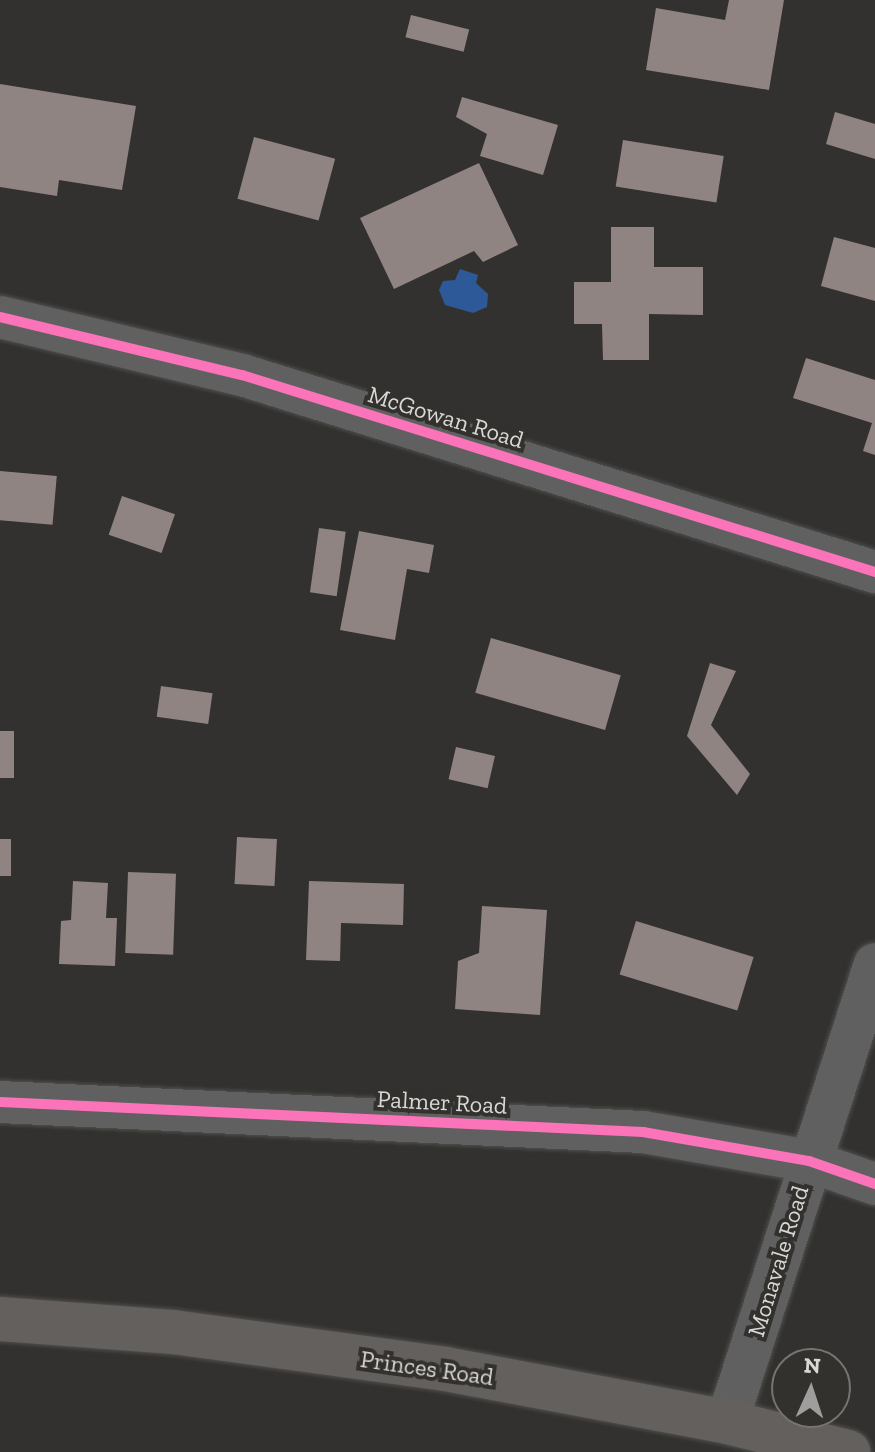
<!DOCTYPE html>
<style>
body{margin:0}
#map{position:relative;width:875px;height:1452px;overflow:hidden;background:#32312f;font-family:"Zilla Slab",serif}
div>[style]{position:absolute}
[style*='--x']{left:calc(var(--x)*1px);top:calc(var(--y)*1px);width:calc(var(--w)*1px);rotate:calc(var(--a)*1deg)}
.water>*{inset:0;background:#2e5998}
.building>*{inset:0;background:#908482;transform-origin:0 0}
.roads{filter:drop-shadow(0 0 2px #504f4d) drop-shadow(0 0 2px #504f4d)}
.street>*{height:42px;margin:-21px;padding:0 21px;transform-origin:21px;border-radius:21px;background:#616060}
.secondary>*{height:44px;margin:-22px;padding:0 22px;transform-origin:22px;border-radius:22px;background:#63605e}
.cycleway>*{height:10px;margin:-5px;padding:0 5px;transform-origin:5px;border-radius:5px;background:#fb73b8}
span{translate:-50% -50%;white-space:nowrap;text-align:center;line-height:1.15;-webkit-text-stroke:8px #33312e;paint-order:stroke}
.street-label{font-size:24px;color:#dad8d6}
.north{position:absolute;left:771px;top:1348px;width:80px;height:80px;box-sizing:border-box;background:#33312e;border:2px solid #767471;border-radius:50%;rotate:3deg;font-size:22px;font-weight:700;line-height:32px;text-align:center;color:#dad8d6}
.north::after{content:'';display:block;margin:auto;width:28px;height:36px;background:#9f9e9c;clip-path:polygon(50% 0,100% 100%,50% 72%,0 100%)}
</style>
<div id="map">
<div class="water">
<i style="clip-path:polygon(460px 269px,478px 275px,476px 283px,488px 294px,487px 307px,473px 313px,445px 305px,439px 290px,443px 281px,455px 280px)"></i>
</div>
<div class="building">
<i style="clip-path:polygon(729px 0,784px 0,769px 90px,646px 70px,656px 8px,725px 20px)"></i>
<i style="left:411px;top:15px;width:60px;height:23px;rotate:14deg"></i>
<i style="clip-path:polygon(0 84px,136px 106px,122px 190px,59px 180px,57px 196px,0 187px)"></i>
<i style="clip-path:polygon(462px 97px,558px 125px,543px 175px,480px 156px,487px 134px,456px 117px)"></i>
<i style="clip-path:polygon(835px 112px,875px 124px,875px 159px,826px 144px)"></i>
<i style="left:254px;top:137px;width:84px;height:64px;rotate:15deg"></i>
<i style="left:623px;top:140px;width:102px;height:47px;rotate:9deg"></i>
<i style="clip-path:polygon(479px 163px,518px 245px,483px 262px,474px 251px,394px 289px,360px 218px)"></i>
<i style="clip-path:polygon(611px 227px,654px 227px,654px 267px,703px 267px,703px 315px,649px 314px,649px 360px,603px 360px,602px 324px,574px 324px,574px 282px,611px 282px)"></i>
<i style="clip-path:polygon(834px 237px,875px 248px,875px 301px,821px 286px)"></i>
<i style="clip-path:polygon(806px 358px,875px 380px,875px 455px,863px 451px,872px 423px,793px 398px)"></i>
<i style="left:0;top:471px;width:57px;height:49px;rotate:5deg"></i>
<i style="left:122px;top:496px;width:56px;height:41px;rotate:19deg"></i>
<i style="left:319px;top:528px;width:27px;height:65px;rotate:8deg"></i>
<i style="clip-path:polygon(359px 531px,434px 545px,429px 573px,407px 569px,395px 640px,340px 630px)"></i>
<i style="left:491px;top:638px;width:135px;height:57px;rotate:16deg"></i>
<i style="clip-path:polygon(710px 663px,736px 671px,711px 725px,750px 774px,737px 795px,687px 736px)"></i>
<i style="left:161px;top:686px;width:52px;height:31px;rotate:8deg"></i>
<i style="left:0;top:731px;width:14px;height:47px"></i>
<i style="left:456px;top:747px;width:40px;height:33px;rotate:13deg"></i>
<i style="left:237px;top:837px;width:40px;height:47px;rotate:3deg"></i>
<i style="left:0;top:839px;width:11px;height:37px"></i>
<i style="left:128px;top:872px;width:48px;height:81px;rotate:2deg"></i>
<i style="clip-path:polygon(73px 881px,108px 883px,106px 918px,117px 918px,115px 966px,59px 964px,61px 921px,71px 920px)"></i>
<i style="clip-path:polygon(309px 881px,404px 884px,403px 925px,341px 923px,340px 961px,306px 960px)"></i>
<i style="clip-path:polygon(482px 906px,547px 910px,540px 1015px,455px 1009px,458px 961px,479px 953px)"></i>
<i style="left:636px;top:921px;width:123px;height:56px;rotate:17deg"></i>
</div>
<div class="roads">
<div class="street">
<i style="--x:0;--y:317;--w:249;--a:13.5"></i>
<i style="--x:242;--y:375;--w:663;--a:17.29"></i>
<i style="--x:0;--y:1102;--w:644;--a:2.67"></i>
<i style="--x:643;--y:1132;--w:169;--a:9.9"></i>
<i style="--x:809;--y:1161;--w:70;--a:19.2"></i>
<i style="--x:727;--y:1422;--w:481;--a:-72.1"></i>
</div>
<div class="secondary">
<i style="--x:0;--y:1319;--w:173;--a:4.3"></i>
<i style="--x:173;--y:1332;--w:275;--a:7.7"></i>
<i style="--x:445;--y:1369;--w:287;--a:10.6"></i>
<i style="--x:727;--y:1422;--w:125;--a:13.9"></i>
</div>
</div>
<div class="cycleway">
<i style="--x:0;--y:317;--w:249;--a:13.5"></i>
<i style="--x:242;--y:375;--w:663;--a:17.29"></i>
<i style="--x:0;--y:1102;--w:644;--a:2.67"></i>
<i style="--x:643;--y:1132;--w:169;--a:9.9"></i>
<i style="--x:809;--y:1161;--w:70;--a:19.2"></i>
</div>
<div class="street-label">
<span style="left:446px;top:417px;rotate:17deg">McGowan Road</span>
<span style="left:442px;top:1102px;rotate:3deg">Palmer Road</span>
<span style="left:778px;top:1261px;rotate:-73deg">Monavale Road</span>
<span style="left:427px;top:1368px;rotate:8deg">Princes Road</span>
</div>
<div class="north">N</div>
</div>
